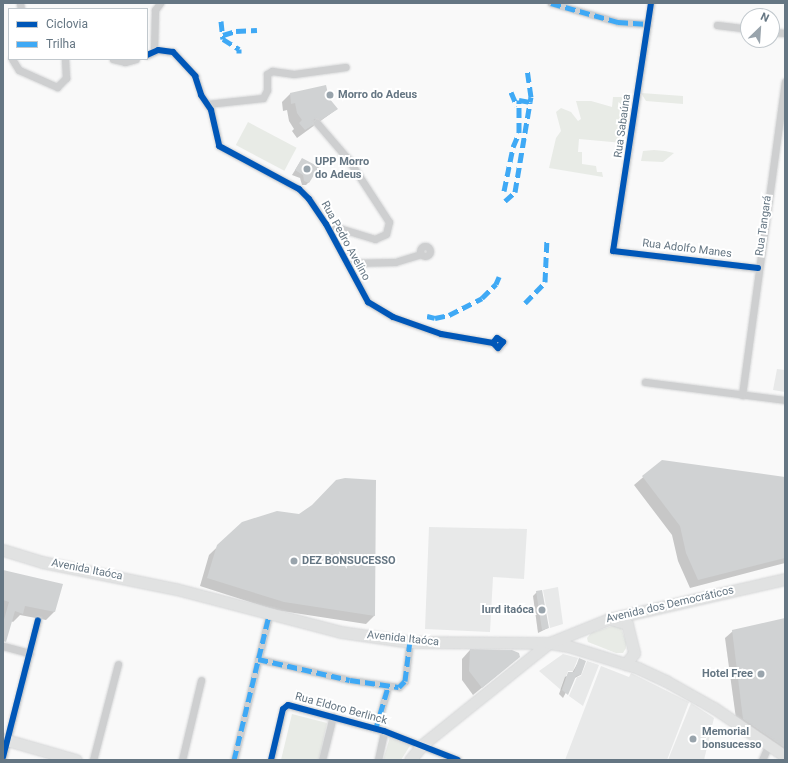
<!DOCTYPE html>
<meta charset="utf-8">
<style>
body{margin:0}
#map{position:relative;width:788px;height:763px;overflow:hidden;background:#f9f9f9;font-family:Roboto,sans-serif}
div>[style]{position:absolute}
[style*='--x']{left:calc(var(--x)*1px);top:calc(var(--y)*1px);width:calc(var(--w)*1px);rotate:calc(var(--a)*1deg)}
.built>*{inset:0;background:#e8e9e9}
.green>*{inset:0;background:#e8ebe6;transform-origin:0 0}
.shadow>*{inset:0;background:#0003}
.building>*{inset:0;background:#d0d2d3}
.roads{filter:drop-shadow(0 0 1px #d5d6d7) drop-shadow(0 0 1px #d5d6d7)}
.street>*{height:7px;margin:-3.5px;padding:0 3.5px;transform-origin:3.5px;border-radius:3.5px;background:#cecfd0}
.street>.ring{margin:-3.5px;padding:0;box-sizing:content-box;background:none;border:7px solid #cecfd0;border-radius:50%}
.secondary>*{height:11px;margin:-5.5px;padding:0 5.5px;transform-origin:5.5px;border-radius:5.5px;background:#e1e2e2}
.quiet>*{height:5px;margin-top:-2.5px;transform-origin:0;background:repeating-linear-gradient(90deg,#3fa9f5 0 10px,transparent 0 15px)}
.cycleway>*{height:6px;margin:-3px;padding:0 3px;transform-origin:3px;border-radius:3px;background:#0057b8}
.dots>*{width:11px;height:11px;translate:-50% -50%;box-sizing:border-box;border:2px solid #fff;border-radius:50%}
span{translate:-50% -50%;white-space:nowrap;text-align:center;line-height:1.15;-webkit-text-stroke:4px #fff;paint-order:stroke}
.poi-label{font-size:11px;color:#657683;font-weight:700}
.left{translate:0 -50%;text-align:left}
.right{translate:-100% -50%;text-align:right}
.street-label{font-size:11px;color:#657683}
.frame{position:absolute;inset:0;border:4px solid #657683;pointer-events:none}
.legend{position:absolute;left:8px;top:8px;width:140px;height:52px;box-sizing:border-box;background:#fff;border:1px solid #c1c8cd;margin:0;padding:5px 7px;list-style:none;font-size:12px;color:#657683}
.legend li{display:flex;align-items:center;gap:8px;height:20px}
.legend b{width:20px;border:1px solid #c1c8cd}
.north{position:absolute;left:740px;top:8px;width:40px;height:40px;box-sizing:border-box;background:#fff;border:1px solid #c1c8cd;border-radius:50%;rotate:25deg;font-size:11px;font-weight:700;line-height:16px;text-align:center;color:#657683}
.north::after{content:'';display:block;margin:auto;width:14px;height:18px;background:#99a4ac;clip-path:polygon(50% 0,100% 100%,50% 72%,0 100%)}
</style>
<div id="map">
<div class="built">
<i style="clip-path:polygon(777px 369px,785px 370px,785px 392px,773px 390px)"></i>
<i style="clip-path:polygon(429px 527px,527px 529px,524px 579px,493px 577px,490px 632px,425px 629px)"></i>
<i style="clip-path:polygon(558px 587px,563px 624px,550px 628px,543px 590px)"></i>
<i style="clip-path:polygon(563px 654px,578px 658px,573px 671px,568px 671px,561px 690px,539px 671px)"></i>
<i style="clip-path:polygon(587px 661px,599px 665px,583px 706px,569px 696px,577px 677px,581px 676px)"></i>
<i style="clip-path:polygon(601px 666px,629px 677px,631px 673px,689px 702px,667px 760px,565px 760px)"></i>
<i style="clip-path:polygon(691px 703px,714px 718px,704px 760px,668px 760px)"></i>
</div>
<div class="green">
<i style="clip-path:polygon(641px 93px,683px 96px,683px 104px,646px 101px)"></i>
<i style="clip-path:polygon(613px 97px,629px 97px,623px 143px,579px 139px,578px 152px,582px 152px,582px 164px,596px 166px,597px 172px,602px 172px,603px 177px,549px 168px,556px 138px,561px 131px,556px 112px,561px 108px,571px 112px,578px 121px,581px 119px,576px 101px,591px 101px,612px 107px)"></i>
<i style="left:248px;top:122px;width:55px;height:26px;rotate:28deg"></i>
<i style="clip-path:polygon(654px 150px,665px 151px,674px 153px,663px 162px,641px 161px,643px 151px)"></i>
<i style="clip-path:polygon(615px 625px,621px 628px,626px 642px,626px 648px,623px 653px,616px 653px,588px 642px,587px 638px,591px 633px)"></i>
<i style="clip-path:polygon(292px 714px,327px 723px,319px 760px,281px 760px)"></i>
<i style="clip-path:polygon(390px 737px,411px 744px,401px 760px,383px 760px)"></i>
</div>
<div class="shadow">
<i style="clip-path:polygon(290px 94px,328px 98px,337px 109px,297px 138px,292px 131px,294px 129px,289px 121px,287px 110px,283px 111px,282px 102px)"></i>
<i style="clip-path:polygon(302px 159px,310px 181px,306px 185px,302px 185px,300px 178px,292px 175px)"></i>
<i style="clip-path:polygon(662px 461px,785px 478px,785px 563px,690px 588px,678px 561px,672px 535px,634px 485px)"></i>
<i style="clip-path:polygon(375px 481px,374px 616px,366px 624px,275px 610px,200px 586px,209px 555px,242px 523px,299px 515px,312px 506px)"></i>
<i style="clip-path:polygon(3px 572px,61px 585px,54px 612px,46px 620px,20px 615px,13px 622px,11px 621px,3px 643px)"></i>
<i style="clip-path:polygon(537px 592px,548px 628px,538px 633px,533px 596px)"></i>
<i style="clip-path:polygon(785px 626px,785px 759px,737px 726px,725px 638px,733px 631px)"></i>
<i style="clip-path:polygon(470px 650px,519px 657px,473px 695px,462px 680px,462px 659px)"></i>
<i style="clip-path:polygon(580px 659px,580px 675px,573px 679px,563px 698px,559px 694px,565px 677px,572px 673px)"></i>
</div>
<div class="building">
<i style="clip-path:polygon(326px 85px,329px 98px,338px 109px,321px 120px,314px 119px,313px 125px,305px 130px,299px 123px,302px 120px,297px 113px,295px 103px,291px 104px,290px 93px)"></i>
<i style="clip-path:polygon(302px 158px,319px 167px,309px 183px,304px 181px,303px 175px,295px 170px)"></i>
<i style="clip-path:polygon(662px 460px,785px 477px,785px 558px,698px 580px,686px 553px,680px 526px,642px 476px)"></i>
<i style="clip-path:polygon(345px 478px,376px 480px,375px 616px,284px 602px,207px 578px,217px 545px,242px 522px,277px 511px,299px 514px,312px 505px,336px 480px)"></i>
<i style="clip-path:polygon(3px 570px,63px 584px,55px 612px,25px 606px,23px 614px,15px 611px,6px 642px,3px 641px,3px 623px,9px 602px,3px 600px)"></i>
<i style="clip-path:polygon(542px 590px,549px 628px,542px 630px,536px 591px)"></i>
<i style="clip-path:polygon(785px 618px,785px 748px,743px 719px,732px 630px)"></i>
<i style="clip-path:polygon(470px 649px,512px 650px,519px 653px,520px 657px,482px 688px,469px 671px)"></i>
<i style="clip-path:polygon(579px 658px,586px 661px,581px 675px,576px 676px,568px 695px,562px 690px,568px 672px,574px 672px)"></i>
</div>
<div class="roads">
<div class="street">
<i style="--x:20;--y:3;--w:6;--a:81"></i>
<i style="--x:551;--y:3;--w:70;--a:15.8"></i>
<i style="--x:618;--y:22;--w:30;--a:4"></i>
<i style="--x:651;--y:3;--w:251;--a:98.7"></i>
<i style="--x:613;--y:251;--w:146;--a:6.7"></i>
<i style="--x:717;--y:25;--w:31;--a:7"></i>
<i style="--x:772;--y:32;--w:13;--a:4"></i>
<i style="--x:154;--y:51;--w:41;--a:-88.6"></i>
<i style="--x:155;--y:10;--w:9;--a:-54"></i>
<i style="--x:147;--y:55;--w:12;--a:-24"></i>
<i style="--x:158;--y:50;--w:15;--a:8"></i>
<i style="--x:173;--y:52;--w:33;--a:47"></i>
<i style="--x:195;--y:76;--w:20;--a:72"></i>
<i style="--x:201;--y:95;--w:18;--a:56"></i>
<i style="--x:211;--y:110;--w:37;--a:77"></i>
<i style="--x:219;--y:146;--w:91;--a:28.3"></i>
<i style="--x:299;--y:189;--w:14;--a:45"></i>
<i style="--x:309;--y:199;--w:30;--a:56"></i>
<i style="--x:326;--y:224;--w:89;--a:61.7"></i>
<i style="--x:368;--y:302;--w:29;--a:31"></i>
<i style="--x:393;--y:317;--w:51;--a:19.5"></i>
<i style="--x:441;--y:334;--w:53;--a:9.8"></i>
<i style="--x:493;--y:343;--w:7;--a:45"></i>
<i style="--x:498;--y:348;--w:8;--a:-50"></i>
<i style="--x:503;--y:342;--w:7;--a:-146"></i>
<i style="--x:497;--y:338;--w:6;--a:129"></i>
<i style="--x:12;--y:59;--w:13;--a:58"></i>
<i style="--x:19;--y:70;--w:42;--a:24.1"></i>
<i style="--x:57;--y:87;--w:13;--a:-45"></i>
<i style="--x:66;--y:78;--w:19;--a:-93"></i>
<i style="--x:113;--y:59;--w:12;--a:14"></i>
<i style="--x:125;--y:62;--w:11;--a:-15"></i>
<i style="--x:207;--y:104;--w:56;--a:-6.1"></i>
<i style="--x:263;--y:98;--w:9;--a:-63"></i>
<i style="--x:267;--y:90;--w:16;--a:-90"></i>
<i style="--x:267;--y:74;--w:6;--a:-31"></i>
<i style="--x:272;--y:71;--w:22;--a:8"></i>
<i style="--x:294;--y:74;--w:52;--a:-7.7"></i>
<i style="--x:317;--y:123;--w:48;--a:49.3"></i>
<i style="--x:348;--y:159;--w:75;--a:56.9"></i>
<i style="--x:389;--y:222;--w:12;--a:104"></i>
<i style="--x:386;--y:234;--w:12;--a:156"></i>
<i style="--x:375;--y:239;--w:51;--a:-163"></i>
<i class="ring" style="left:420px;top:246px;width:3px;height:3px"></i>
<i style="--x:347;--y:263;--w:48;--a:-1.2"></i>
<i style="--x:395;--y:262;--w:27;--a:-17"></i>
<i style="--x:645;--y:382;--w:141;--a:7.3"></i>
<i style="--x:742;--y:395;--w:316;--a:-82.2"></i>
<i style="--x:3;--y:646;--w:28;--a:15"></i>
<i style="--x:258;--y:659;--w:94;--a:12.9"></i>
<i style="--x:350;--y:680;--w:49;--a:8.1"></i>
<i style="--x:399;--y:687;--w:8;--a:-45"></i>
<i style="--x:405;--y:681;--w:39;--a:-83"></i>
<i style="--x:376;--y:728;--w:43;--a:-73.7"></i>
<i style="--x:3;--y:757;--w:141;--a:-75.7"></i>
<i style="--x:93;--y:760;--w:99;--a:-75.4"></i>
<i style="--x:182;--y:760;--w:82;--a:-76.6"></i>
<i style="--x:234;--y:760;--w:149;--a:-76.4"></i>
<i style="--x:271;--y:760;--w:52;--a:-76.8"></i>
<i style="--x:283;--y:709;--w:6;--a:-39"></i>
<i style="--x:288;--y:705;--w:99;--a:15.2"></i>
<i style="--x:384;--y:731;--w:79;--a:21.4"></i>
<i style="--x:322;--y:760;--w:45;--a:-76"></i>
<i style="--x:378;--y:760;--w:30;--a:-78"></i>
<i style="--x:762;--y:760;--w:17;--a:-66"></i>
</div>
<div class="secondary">
<i style="--x:3;--y:550;--w:41;--a:17.1"></i>
<i style="--x:42;--y:562;--w:137;--a:11.4"></i>
<i style="--x:176;--y:589;--w:171;--a:14.6"></i>
<i style="--x:341;--y:632;--w:70;--a:8.2"></i>
<i style="--x:410;--y:642;--w:139;--a:0.4"></i>
<i style="--x:549;--y:643;--w:19;--a:9"></i>
<i style="--x:568;--y:646;--w:73;--a:17.4"></i>
<i style="--x:638;--y:668;--w:31;--a:25"></i>
<i style="--x:666;--y:681;--w:55;--a:29.4"></i>
<i style="--x:714;--y:708;--w:86;--a:34.1"></i>
<i style="--x:611;--y:619;--w:17;--a:17"></i>
<i style="--x:627;--y:624;--w:30;--a:76"></i>
<i style="--x:634;--y:653;--w:14;--a:126"></i>
<i style="--x:3;--y:739;--w:76;--a:16"></i>
<i style="--x:410;--y:760;--w:19;--a:-51"></i>
<i style="--x:422;--y:745;--w:163;--a:-38.8"></i>
<i style="--x:549;--y:643;--w:65;--a:-21.8"></i>
<i style="--x:609;--y:619;--w:180;--a:-12.8"></i>
</div>
</div>
<div class="quiet">
<i style="--x:551;--y:3;--w:70;--a:15.8"></i>
<i style="--x:618;--y:22;--w:30;--a:4"></i>
<i style="--x:221;--y:21;--w:18;--a:84"></i>
<i style="--x:223;--y:39;--w:19;--a:32"></i>
<i style="--x:239;--y:49;--w:4;--a:90"></i>
<i style="--x:223;--y:35;--w:14;--a:-17"></i>
<i style="--x:236;--y:31;--w:21;--a:-3"></i>
<i style="--x:511;--y:92;--w:15;--a:67"></i>
<i style="--x:504;--y:191;--w:45;--a:-78.4"></i>
<i style="--x:513;--y:147;--w:15;--a:-67"></i>
<i style="--x:519;--y:133;--w:33;--a:-90"></i>
<i style="--x:519;--y:100;--w:11;--a:10"></i>
<i style="--x:530;--y:102;--w:5;--a:-79"></i>
<i style="--x:531;--y:97;--w:29;--a:-98"></i>
<i style="--x:505;--y:201;--w:13;--a:-42"></i>
<i style="--x:515;--y:192;--w:91;--a:-80.5"></i>
<i style="--x:525;--y:303;--w:29;--a:-46"></i>
<i style="--x:545;--y:282;--w:44;--a:-87.4"></i>
<i style="--x:427;--y:316;--w:8;--a:14"></i>
<i style="--x:435;--y:318;--w:14;--a:-12"></i>
<i style="--x:449;--y:315;--w:37;--a:-27"></i>
<i style="--x:482;--y:298;--w:20;--a:-45"></i>
<i style="--x:496;--y:284;--w:8;--a:-67"></i>
<i style="--x:258;--y:659;--w:94;--a:12.9"></i>
<i style="--x:350;--y:680;--w:49;--a:8.1"></i>
<i style="--x:399;--y:687;--w:8;--a:-45"></i>
<i style="--x:405;--y:681;--w:39;--a:-83"></i>
<i style="--x:376;--y:728;--w:43;--a:-73.7"></i>
<i style="--x:234;--y:760;--w:149;--a:-76.4"></i>
</div>
<div class="cycleway">
<i style="--x:651;--y:3;--w:251;--a:98.7"></i>
<i style="--x:613;--y:251;--w:146;--a:6.7"></i>
<i style="--x:147;--y:55;--w:12;--a:-24"></i>
<i style="--x:158;--y:50;--w:15;--a:8"></i>
<i style="--x:173;--y:52;--w:33;--a:47"></i>
<i style="--x:195;--y:76;--w:20;--a:72"></i>
<i style="--x:201;--y:95;--w:18;--a:56"></i>
<i style="--x:211;--y:110;--w:37;--a:77"></i>
<i style="--x:219;--y:146;--w:91;--a:28.3"></i>
<i style="--x:299;--y:189;--w:14;--a:45"></i>
<i style="--x:309;--y:199;--w:30;--a:56"></i>
<i style="--x:326;--y:224;--w:89;--a:61.7"></i>
<i style="--x:368;--y:302;--w:29;--a:31"></i>
<i style="--x:393;--y:317;--w:51;--a:19.5"></i>
<i style="--x:441;--y:334;--w:53;--a:9.8"></i>
<i style="--x:493;--y:343;--w:7;--a:45"></i>
<i style="--x:498;--y:348;--w:8;--a:-50"></i>
<i style="--x:503;--y:342;--w:7;--a:-146"></i>
<i style="--x:497;--y:338;--w:6;--a:129"></i>
<i style="--x:3;--y:757;--w:141;--a:-75.7"></i>
<i style="--x:271;--y:760;--w:52;--a:-76.8"></i>
<i style="--x:283;--y:709;--w:6;--a:-39"></i>
<i style="--x:288;--y:705;--w:99;--a:15.2"></i>
<i style="--x:384;--y:731;--w:79;--a:21.4"></i>
</div>
<div class="dots">
<i style="left:330px;top:95px;background:#99a4ac"></i>
<i style="left:307px;top:169px;background:#99a4ac"></i>
<i style="left:294px;top:561px;background:#99a4ac"></i>
<i style="left:542px;top:610px;background:#99a4ac"></i>
<i style="left:761px;top:674px;background:#99a4ac"></i>
<i style="left:693px;top:739px;background:#99a4ac"></i>
</div>
<div class="poi-label">
<span class="left" style="left:338px;top:95px">Morro do Adeus</span>
<span class="left" style="left:315px;top:169px">UPP Morro<br>do Adeus</span>
<span class="left" style="left:302px;top:561px">DEZ BONSUCESSO</span>
<span class="right" style="left:534px;top:610px">Iurd itaóca</span>
<span class="right" style="left:753px;top:674px">Hotel Free</span>
<span class="left" style="left:702px;top:739px">Memorial<br>bonsucesso</span>
</div>
<div class="street-label">
<span style="left:623px;top:126px;rotate:-82deg">Rua Sabaúna</span>
<span style="left:764px;top:226px;rotate:-82deg">Rua Tangará</span>
<span style="left:345px;top:241px;rotate:61deg">Rua Pedro Avelino</span>
<span style="left:687px;top:249px;rotate:7deg">Rua Adolfo Manes</span>
<span style="left:87px;top:570px;rotate:11deg">Avenida Itaóca</span>
<span style="left:670px;top:605px;rotate:-13deg">Avenida dos Democráticos</span>
<span style="left:403px;top:639px;rotate:6deg">Avenida Itaóca</span>
<span style="left:341px;top:709px;rotate:15deg">Rua Eldoro Berlinck</span>
</div>
<div class="frame"></div>
<ul class="legend">
<li><b style="height:5px;background:#0057b8"></b>Ciclovia</li>
<li><b style="height:5px;background:#3fa9f5"></b>Trilha</li>
</ul>
<div class="north">N</div>
</div>
